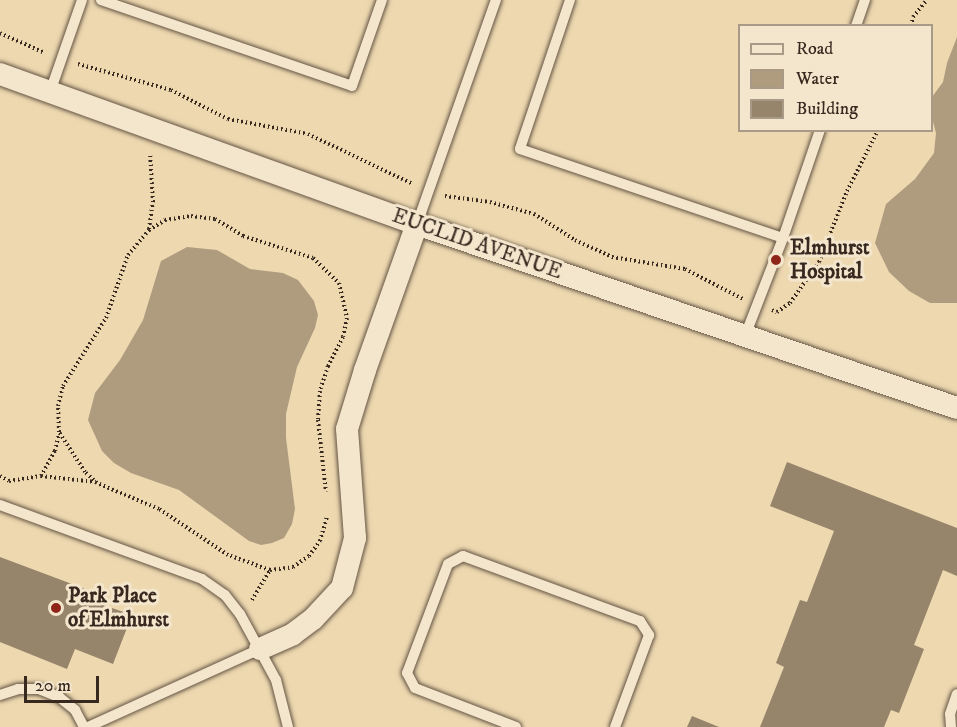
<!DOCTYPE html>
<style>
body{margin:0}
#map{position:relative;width:957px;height:727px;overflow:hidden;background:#edd8b0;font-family:"IM FELL DW Pica",serif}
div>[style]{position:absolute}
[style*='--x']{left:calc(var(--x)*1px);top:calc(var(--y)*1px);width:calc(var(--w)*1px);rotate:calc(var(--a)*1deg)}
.water>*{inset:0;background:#af9c7f}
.building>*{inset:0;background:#96846b}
.path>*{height:4px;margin-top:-2px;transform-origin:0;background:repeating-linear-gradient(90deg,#382920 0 1.5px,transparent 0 4.5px)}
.roads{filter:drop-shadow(0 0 2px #655544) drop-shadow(0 0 2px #655544)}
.service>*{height:10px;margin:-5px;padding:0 5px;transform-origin:5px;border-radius:5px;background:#f3e6cc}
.minor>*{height:22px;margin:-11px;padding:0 11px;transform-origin:11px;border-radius:11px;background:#f3e6cc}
.dots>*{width:16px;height:16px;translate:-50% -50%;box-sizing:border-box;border:3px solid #f3e6cc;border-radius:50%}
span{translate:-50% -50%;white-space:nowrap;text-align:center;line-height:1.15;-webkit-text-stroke:6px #f3e6cc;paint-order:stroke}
.street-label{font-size:21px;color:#382920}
.poi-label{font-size:21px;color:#382920;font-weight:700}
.left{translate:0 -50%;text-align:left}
.legend{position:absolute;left:738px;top:24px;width:195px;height:108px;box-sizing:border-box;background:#f3e6cc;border:2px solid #a89a87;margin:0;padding:8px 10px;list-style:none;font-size:18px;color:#382920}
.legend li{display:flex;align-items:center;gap:12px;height:30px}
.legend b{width:30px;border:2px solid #a89a87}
.scale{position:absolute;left:24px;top:676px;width:75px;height:27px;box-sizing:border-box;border:3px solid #382920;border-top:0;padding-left:8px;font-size:18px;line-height:21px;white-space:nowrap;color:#382920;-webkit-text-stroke:4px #f3e6cc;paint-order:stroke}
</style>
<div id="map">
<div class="water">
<i style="clip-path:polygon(957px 37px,957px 303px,930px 303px,909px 291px,889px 272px,875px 243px,886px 204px,915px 179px,934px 153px,936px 133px,932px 118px,932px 97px,943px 82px,947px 63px)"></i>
<i style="clip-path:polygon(187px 247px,217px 250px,250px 269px,283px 273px,298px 280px,314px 301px,318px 315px,315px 328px,297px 367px,286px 414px,286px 438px,295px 509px,292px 524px,284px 538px,272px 543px,261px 545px,249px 541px,179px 490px,131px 473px,114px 463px,102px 451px,88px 420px,95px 393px,120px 360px,143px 320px,161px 261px)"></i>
</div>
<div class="building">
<i style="clip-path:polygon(787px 462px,957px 528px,957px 576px,943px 570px,914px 645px,924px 649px,899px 713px,891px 710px,884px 727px,760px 727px,784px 667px,776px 663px,800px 600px,807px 602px,834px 531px,770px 506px)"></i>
<i style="clip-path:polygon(0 557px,96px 593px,92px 601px,132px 615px,113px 664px,75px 649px,67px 669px,0 642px)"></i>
<i style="clip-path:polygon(692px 716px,719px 727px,687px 727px)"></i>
</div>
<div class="path">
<i style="--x:911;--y:26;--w:9;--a:-77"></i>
<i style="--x:913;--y:17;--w:22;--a:-51"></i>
<i style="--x:0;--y:33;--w:49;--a:24"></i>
<i style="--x:78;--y:64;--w:97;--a:15.6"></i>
<i style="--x:171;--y:90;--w:64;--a:27"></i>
<i style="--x:228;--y:119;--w:81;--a:10.6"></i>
<i style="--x:308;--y:134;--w:116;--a:25.5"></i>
<i style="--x:445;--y:196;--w:45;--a:7.6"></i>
<i style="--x:490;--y:202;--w:46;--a:15.3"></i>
<i style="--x:534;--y:214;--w:49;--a:32.4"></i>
<i style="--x:575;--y:240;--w:41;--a:24.7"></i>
<i style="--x:612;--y:257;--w:74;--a:9.3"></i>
<i style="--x:685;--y:269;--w:65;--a:27.3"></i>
<i style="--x:149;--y:229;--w:27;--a:-82"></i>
<i style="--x:153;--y:202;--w:49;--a:-93.5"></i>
<i style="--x:772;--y:310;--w:5;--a:22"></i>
<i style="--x:777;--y:312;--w:16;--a:-35"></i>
<i style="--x:790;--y:303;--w:50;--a:-54.7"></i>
<i style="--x:819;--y:262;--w:76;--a:-68.5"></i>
<i style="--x:847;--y:191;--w:68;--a:-63.1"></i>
<i style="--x:0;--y:476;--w:10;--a:29"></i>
<i style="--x:9;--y:481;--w:32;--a:-9"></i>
<i style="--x:41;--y:476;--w:55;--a:6.2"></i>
<i style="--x:41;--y:476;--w:29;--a:-61"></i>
<i style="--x:55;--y:451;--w:18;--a:-77"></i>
<i style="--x:270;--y:570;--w:45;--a:-160.3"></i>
<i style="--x:228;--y:555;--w:83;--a:-146.3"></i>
<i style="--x:159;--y:509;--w:67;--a:-157.2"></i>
<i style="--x:97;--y:483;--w:16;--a:-137"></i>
<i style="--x:85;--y:472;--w:48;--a:-123"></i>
<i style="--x:59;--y:432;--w:26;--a:-92"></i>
<i style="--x:58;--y:406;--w:21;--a:-76"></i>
<i style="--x:63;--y:386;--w:80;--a:-57.7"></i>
<i style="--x:106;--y:318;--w:67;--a:-70.8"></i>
<i style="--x:128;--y:255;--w:33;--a:-50"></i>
<i style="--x:149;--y:230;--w:19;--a:-32"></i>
<i style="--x:165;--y:220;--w:26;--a:-9"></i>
<i style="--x:191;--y:216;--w:24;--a:7"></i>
<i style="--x:215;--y:219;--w:33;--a:31"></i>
<i style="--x:243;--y:236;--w:73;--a:17.4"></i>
<i style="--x:313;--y:258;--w:36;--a:44"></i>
<i style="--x:339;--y:283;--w:36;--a:77"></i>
<i style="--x:347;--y:318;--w:19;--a:102"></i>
<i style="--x:343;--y:337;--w:33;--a:117"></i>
<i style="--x:328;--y:366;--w:26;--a:108"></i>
<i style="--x:320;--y:391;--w:29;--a:94"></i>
<i style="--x:318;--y:420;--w:72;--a:83.7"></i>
<i style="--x:252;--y:600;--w:35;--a:-59"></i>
<i style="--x:270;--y:570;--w:23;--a:-7"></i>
<i style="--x:293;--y:567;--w:19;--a:-35"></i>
<i style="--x:309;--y:556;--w:19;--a:-54"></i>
<i style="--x:320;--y:541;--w:25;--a:-74"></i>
</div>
<div class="roads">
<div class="service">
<i style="--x:101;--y:0;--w:265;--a:18.9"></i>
<i style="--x:352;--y:86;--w:91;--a:-70.8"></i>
<i style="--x:570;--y:0;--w:157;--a:108.6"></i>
<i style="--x:520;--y:149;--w:278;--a:18.7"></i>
<i style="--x:783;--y:238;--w:114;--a:-71.1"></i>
<i style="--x:856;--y:26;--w:28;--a:-71"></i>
<i style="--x:50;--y:92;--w:97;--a:-70.8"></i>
<i style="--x:417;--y:224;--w:238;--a:-70.6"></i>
<i style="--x:745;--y:336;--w:105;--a:-68.8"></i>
<i style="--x:0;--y:505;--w:215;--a:20.1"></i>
<i style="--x:202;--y:579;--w:28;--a:35"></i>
<i style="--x:225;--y:595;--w:24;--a:52"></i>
<i style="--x:240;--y:614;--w:75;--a:61.4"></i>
<i style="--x:276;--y:680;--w:49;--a:75.7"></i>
<i style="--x:0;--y:695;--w:19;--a:-18"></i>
<i style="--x:18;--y:689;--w:21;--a:0"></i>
<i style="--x:39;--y:689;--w:22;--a:22"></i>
<i style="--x:59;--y:697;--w:21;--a:39"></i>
<i style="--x:75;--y:710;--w:19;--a:62"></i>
<i style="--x:88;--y:727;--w:189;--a:-24.4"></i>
<i style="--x:516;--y:727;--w:108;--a:-158.9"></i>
<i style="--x:415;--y:688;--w:17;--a:-118"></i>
<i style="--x:407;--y:673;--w:116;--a:-69.4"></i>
<i style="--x:448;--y:564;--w:17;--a:-28"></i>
<i style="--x:463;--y:556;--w:189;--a:20.2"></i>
<i style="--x:640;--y:621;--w:17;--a:57"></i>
<i style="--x:649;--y:635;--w:98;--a:110.3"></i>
<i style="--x:951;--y:727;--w:13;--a:-94"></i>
<i style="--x:950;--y:714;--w:21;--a:-71"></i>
</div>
<div class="minor">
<i style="--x:0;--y:74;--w:443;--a:19.8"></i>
<i style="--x:417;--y:224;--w:570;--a:18.82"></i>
<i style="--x:260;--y:649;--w:36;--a:-24"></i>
<i style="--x:293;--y:634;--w:25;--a:-37"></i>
<i style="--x:313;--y:619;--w:42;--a:-46.9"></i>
<i style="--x:342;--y:588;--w:52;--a:-75.4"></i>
<i style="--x:355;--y:538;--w:109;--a:-94.2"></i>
<i style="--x:347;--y:429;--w:62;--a:-73"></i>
<i style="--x:365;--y:370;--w:155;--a:-70.4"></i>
</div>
</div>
<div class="dots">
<i style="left:776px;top:260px;background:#8f2418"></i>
<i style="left:56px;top:608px;background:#8f2418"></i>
</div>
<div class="street-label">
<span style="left:477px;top:244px;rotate:19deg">EUCLID AVENUE</span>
</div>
<div class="poi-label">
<span class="left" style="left:790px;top:260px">Elmhurst<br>Hospital</span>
<span class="left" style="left:68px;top:608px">Park Place<br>of Elmhurst</span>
</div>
<ul class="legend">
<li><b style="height:8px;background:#f3e6cc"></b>Road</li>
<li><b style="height:16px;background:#af9c7f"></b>Water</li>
<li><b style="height:16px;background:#96846b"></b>Building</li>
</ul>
<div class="scale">20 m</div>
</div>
